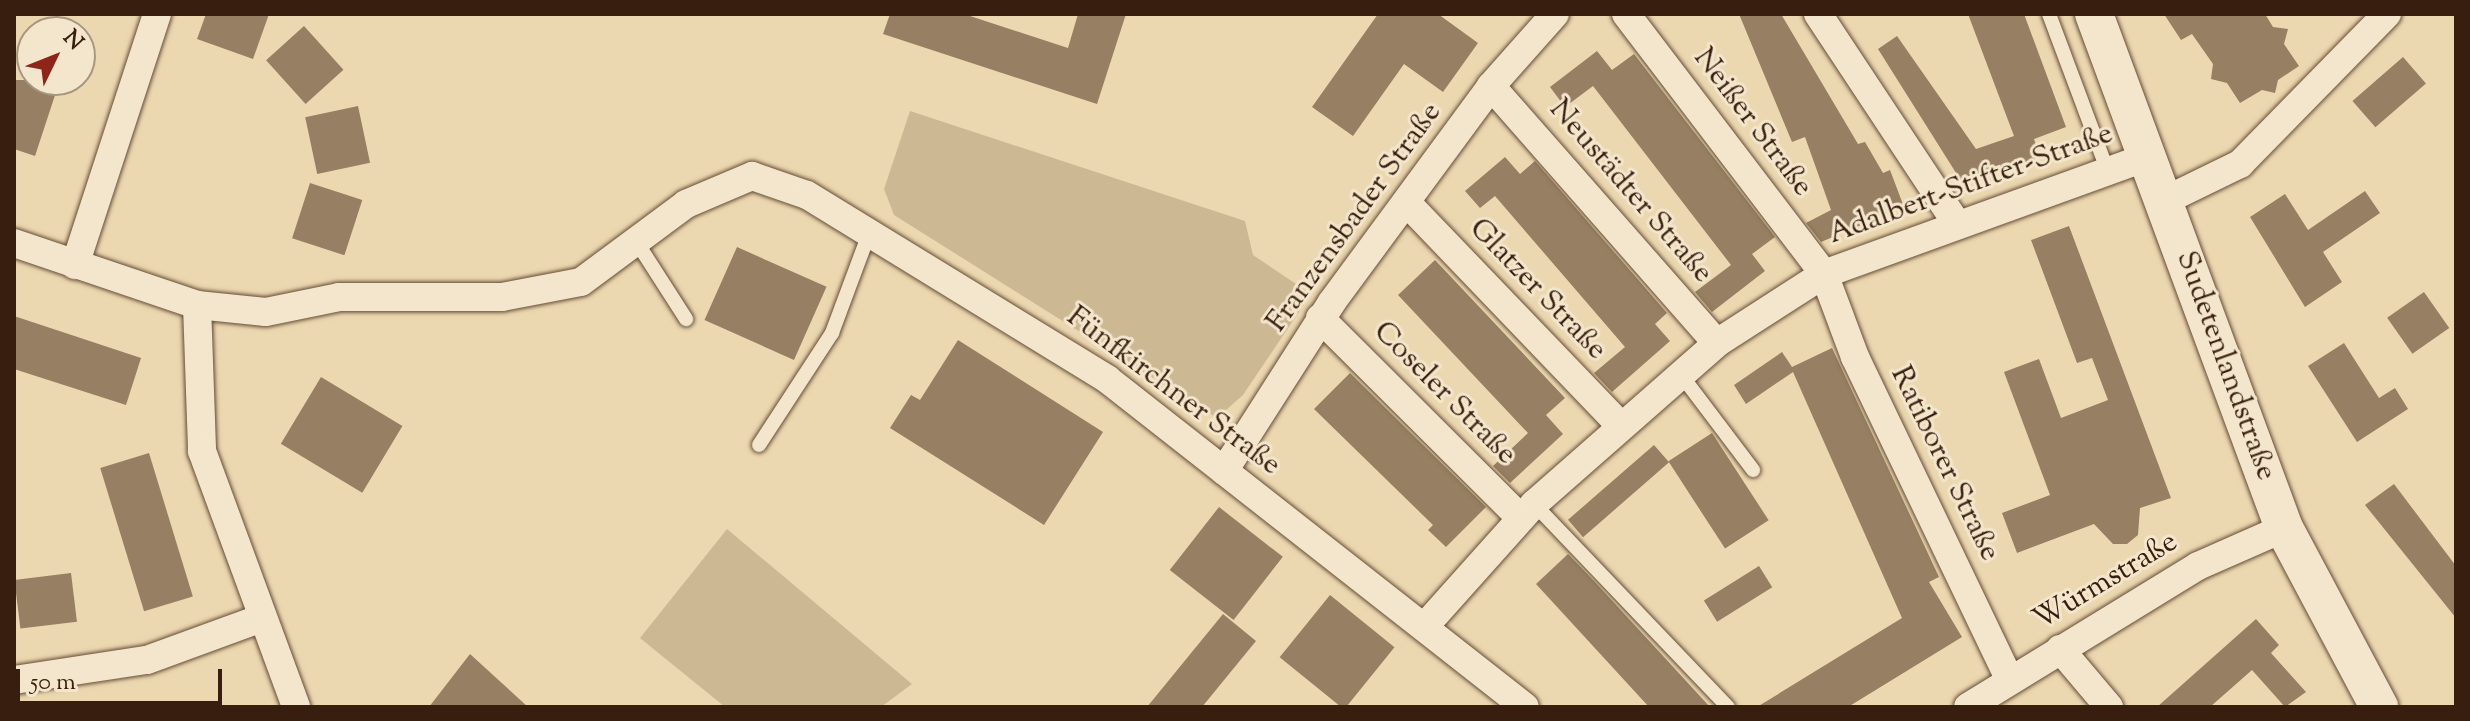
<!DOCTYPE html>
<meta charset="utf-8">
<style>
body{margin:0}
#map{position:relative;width:2470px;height:721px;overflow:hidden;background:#ecd8b0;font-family:"Sorts Mill Goudy",serif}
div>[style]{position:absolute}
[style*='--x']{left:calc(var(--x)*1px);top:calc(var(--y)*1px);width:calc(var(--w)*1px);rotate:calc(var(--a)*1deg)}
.green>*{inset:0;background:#cdb894}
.building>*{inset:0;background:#967f62;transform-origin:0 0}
.roads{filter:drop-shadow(0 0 2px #654c36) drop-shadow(0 0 2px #654c36)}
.lane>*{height:14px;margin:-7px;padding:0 7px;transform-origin:7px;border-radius:7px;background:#f3e6cc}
.street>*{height:28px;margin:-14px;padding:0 14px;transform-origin:14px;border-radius:14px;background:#f3e6cc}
.secondary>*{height:38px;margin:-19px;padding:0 19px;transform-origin:19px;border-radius:19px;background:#f3e6cc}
span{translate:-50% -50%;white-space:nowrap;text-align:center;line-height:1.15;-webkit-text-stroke:6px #f3e6cc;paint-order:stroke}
.street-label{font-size:30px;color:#381e0e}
.frame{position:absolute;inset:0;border:16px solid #381e0e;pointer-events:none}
.north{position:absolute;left:16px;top:16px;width:80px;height:80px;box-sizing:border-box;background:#f3e6cc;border:2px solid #a89680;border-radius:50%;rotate:47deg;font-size:22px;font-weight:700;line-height:32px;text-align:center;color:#381e0e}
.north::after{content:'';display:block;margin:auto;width:28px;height:36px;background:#8f2418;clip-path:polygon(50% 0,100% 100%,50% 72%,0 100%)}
.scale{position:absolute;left:16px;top:669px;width:206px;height:36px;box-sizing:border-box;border:4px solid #381e0e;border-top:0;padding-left:10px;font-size:24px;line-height:28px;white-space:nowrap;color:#381e0e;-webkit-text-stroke:6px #f3e6cc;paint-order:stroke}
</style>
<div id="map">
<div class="green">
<i style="clip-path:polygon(910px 111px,1245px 221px,1253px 255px,1311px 294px,1243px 395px,1217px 418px,894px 215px,884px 189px)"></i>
<i style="clip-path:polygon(727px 529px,912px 684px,881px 707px,725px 707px,640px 638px)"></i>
</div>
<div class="building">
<i style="clip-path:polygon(206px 14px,269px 14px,253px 59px,197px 39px)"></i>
<i style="clip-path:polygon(890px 14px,964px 14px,1068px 48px,1078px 14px,1126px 14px,1097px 104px,883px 34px)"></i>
<i style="clip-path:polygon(1378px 14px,1438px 14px,1478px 43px,1443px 92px,1404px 64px,1353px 136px,1312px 107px)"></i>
<i style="clip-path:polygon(1739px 14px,1781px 14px,1858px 144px,1865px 142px,1883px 173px,1890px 170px,1904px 207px,1821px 242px,1806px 223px,1831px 210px,1805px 137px,1792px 142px)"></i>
<i style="clip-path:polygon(1968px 14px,2024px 14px,2066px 127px,2034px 139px,2040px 158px,1963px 184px,1878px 49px,1897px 36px,1976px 149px,2014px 136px)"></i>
<i style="clip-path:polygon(2164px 14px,2265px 14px,2273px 27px,2288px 29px,2284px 44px,2299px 66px,2278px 80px,2275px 93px,2262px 90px,2240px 103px,2227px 83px,2211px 79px,2213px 64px,2192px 34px,2181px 40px)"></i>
<i style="left:304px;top:26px;width:59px;height:51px;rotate:48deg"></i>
<i style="clip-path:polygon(1597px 51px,1612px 70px,1634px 54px,1775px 237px,1752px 254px,1765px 271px,1712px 312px,1695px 292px,1731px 265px,1593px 86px,1565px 107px,1550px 87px)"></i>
<i style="left:2403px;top:57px;width:35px;height:67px;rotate:49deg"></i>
<i style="clip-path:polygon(14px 80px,60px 80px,35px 156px,14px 149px)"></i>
<i style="left:358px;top:106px;width:58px;height:54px;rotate:78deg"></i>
<i style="clip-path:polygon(1505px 157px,1520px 174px,1535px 161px,1667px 313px,1655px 324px,1670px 341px,1612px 392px,1594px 373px,1625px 347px,1495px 196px,1480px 208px,1465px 191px)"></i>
<i style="left:310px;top:183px;width:55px;height:58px;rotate:18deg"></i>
<i style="clip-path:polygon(2365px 191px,2380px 213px,2323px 252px,2342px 282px,2305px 307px,2250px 217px,2285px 194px,2308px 230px)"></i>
<i style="clip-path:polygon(2069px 226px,2171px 498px,2140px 508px,2138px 535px,2127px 544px,2113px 544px,2094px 524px,2017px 553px,2002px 513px,2050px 495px,2004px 372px,2039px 359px,2061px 418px,2108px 400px,2092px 358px,2077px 363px,2031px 240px)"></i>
<i style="left:737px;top:247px;width:98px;height:80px;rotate:24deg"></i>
<i style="clip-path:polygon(1435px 260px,1565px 398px,1546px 415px,1563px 434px,1510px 483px,1493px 466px,1528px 433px,1398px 295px)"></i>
<i style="left:2424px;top:292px;width:44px;height:45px;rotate:55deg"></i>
<i style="clip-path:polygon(14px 316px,141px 358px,126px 405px,14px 369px)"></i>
<i style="clip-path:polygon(958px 340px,1103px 432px,1044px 525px,890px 428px,911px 395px,920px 400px)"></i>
<i style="clip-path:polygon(2344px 343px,2379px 398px,2395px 388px,2408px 409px,2357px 442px,2308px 366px)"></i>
<i style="clip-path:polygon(1832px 348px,1939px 577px,1929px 582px,1962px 637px,1848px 707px,1757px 707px,1902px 618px,1793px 372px,1746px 404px,1734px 385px,1782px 352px,1792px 367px)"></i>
<i style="clip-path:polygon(1350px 373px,1486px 507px,1446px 547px,1428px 530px,1433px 525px,1314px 409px)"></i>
<i style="left:321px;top:377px;width:95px;height:78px;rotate:31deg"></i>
<i style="left:1712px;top:433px;width:104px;height:52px;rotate:57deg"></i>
<i style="left:1654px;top:445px;width:23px;height:114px;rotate:49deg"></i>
<i style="left:149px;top:453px;width:150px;height:51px;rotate:73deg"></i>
<i style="clip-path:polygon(2394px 484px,2456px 566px,2456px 618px,2365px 505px)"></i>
<i style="left:1219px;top:507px;width:81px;height:80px;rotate:38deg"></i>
<i style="clip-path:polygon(1568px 554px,1594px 581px,1710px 707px,1649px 707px,1536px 584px)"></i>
<i style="left:1759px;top:566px;width:25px;height:65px;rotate:58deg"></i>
<i style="left:71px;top:573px;width:49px;height:57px;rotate:83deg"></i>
<i style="left:1330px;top:595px;width:83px;height:80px;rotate:39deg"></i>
<i style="clip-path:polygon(1223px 614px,1256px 641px,1202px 707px,1147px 707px)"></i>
<i style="clip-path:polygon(2256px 619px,2279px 645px,2271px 653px,2306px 692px,2285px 707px,2252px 670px,2210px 707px,2157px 707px)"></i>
<i style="clip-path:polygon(470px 654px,528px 707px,429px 707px)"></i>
</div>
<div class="roads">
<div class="lane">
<i style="--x:2049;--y:14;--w:169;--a:69.5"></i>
<i style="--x:636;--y:241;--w:93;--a:57.3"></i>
<i style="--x:1679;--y:372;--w:123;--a:52.9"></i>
<i style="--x:759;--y:445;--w:134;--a:-56.9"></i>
<i style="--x:832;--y:333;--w:109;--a:-69.6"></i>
<i style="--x:1534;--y:504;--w:281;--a:46.3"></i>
</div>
<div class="street">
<i style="--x:1626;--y:14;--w:327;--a:52.7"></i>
<i style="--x:1824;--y:274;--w:89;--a:69.5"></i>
<i style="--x:1855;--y:357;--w:358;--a:64.4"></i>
<i style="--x:1818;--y:14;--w:248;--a:56.5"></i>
<i style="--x:1491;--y:86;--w:342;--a:48.7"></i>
<i style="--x:2164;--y:201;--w:85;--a:-26"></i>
<i style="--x:2240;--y:164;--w:210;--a:-45.6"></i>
<i style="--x:1408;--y:204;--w:303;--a:46.2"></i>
<i style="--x:14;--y:243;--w:193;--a:18.7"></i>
<i style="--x:197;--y:305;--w:69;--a:5.8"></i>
<i style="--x:266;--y:312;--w:75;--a:-11.6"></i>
<i style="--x:339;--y:297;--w:163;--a:0"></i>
<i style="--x:502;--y:297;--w:80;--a:-10.8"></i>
<i style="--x:581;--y:282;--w:131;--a:-36.6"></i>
<i style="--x:686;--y:204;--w:72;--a:-23"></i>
<i style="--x:752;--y:176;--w:58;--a:19.1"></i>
<i style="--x:807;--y:195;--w:352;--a:31.5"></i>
<i style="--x:1107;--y:379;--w:531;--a:38.12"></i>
<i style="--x:75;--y:265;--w:264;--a:-71.9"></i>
<i style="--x:197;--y:305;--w:146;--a:88"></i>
<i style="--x:202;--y:451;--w:273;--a:69.8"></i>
<i style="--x:1320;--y:318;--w:282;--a:44.9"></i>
<i style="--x:1224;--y:471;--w:201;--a:-57.4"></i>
<i style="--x:1332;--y:302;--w:268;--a:-53.6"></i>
<i style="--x:1491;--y:86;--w:96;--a:-48.4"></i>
<i style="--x:1425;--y:626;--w:164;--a:-48.2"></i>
<i style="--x:1534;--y:504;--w:244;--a:-41.3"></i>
<i style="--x:1717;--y:343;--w:127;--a:-32.8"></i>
<i style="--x:1824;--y:274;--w:344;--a:-19.9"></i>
<i style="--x:2060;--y:649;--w:76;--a:49.8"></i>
<i style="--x:14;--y:680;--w:134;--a:-8.6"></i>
<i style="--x:147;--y:660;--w:122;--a:-20.1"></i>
<i style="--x:1968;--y:707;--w:270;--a:-31.5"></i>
<i style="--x:2198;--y:566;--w:94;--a:-23.8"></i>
</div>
<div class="secondary">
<i style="--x:2094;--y:14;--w:548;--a:69.71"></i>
<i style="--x:2284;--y:528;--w:203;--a:62"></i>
</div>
</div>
<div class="street-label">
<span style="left:1752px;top:123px;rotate:53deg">Neißer Straße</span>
<span style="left:1971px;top:185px;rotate:-20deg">Adalbert-Stifter-Straße</span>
<span style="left:1630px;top:192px;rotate:49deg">Neustädter Straße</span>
<span style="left:1355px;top:218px;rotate:-54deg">Franzensbader Straße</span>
<span style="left:1537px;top:290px;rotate:46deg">Glatzer Straße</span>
<span style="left:2225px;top:366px;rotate:70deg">Sudetenlandstraße</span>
<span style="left:1173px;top:392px;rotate:37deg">Fünfkirchner Straße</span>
<span style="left:1444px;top:394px;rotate:45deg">Coseler Straße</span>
<span style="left:1944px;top:464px;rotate:64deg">Ratiborer Straße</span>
<span style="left:2106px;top:582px;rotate:-31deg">Würmstraße</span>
</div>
<div class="frame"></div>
<div class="north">N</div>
<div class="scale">50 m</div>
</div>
